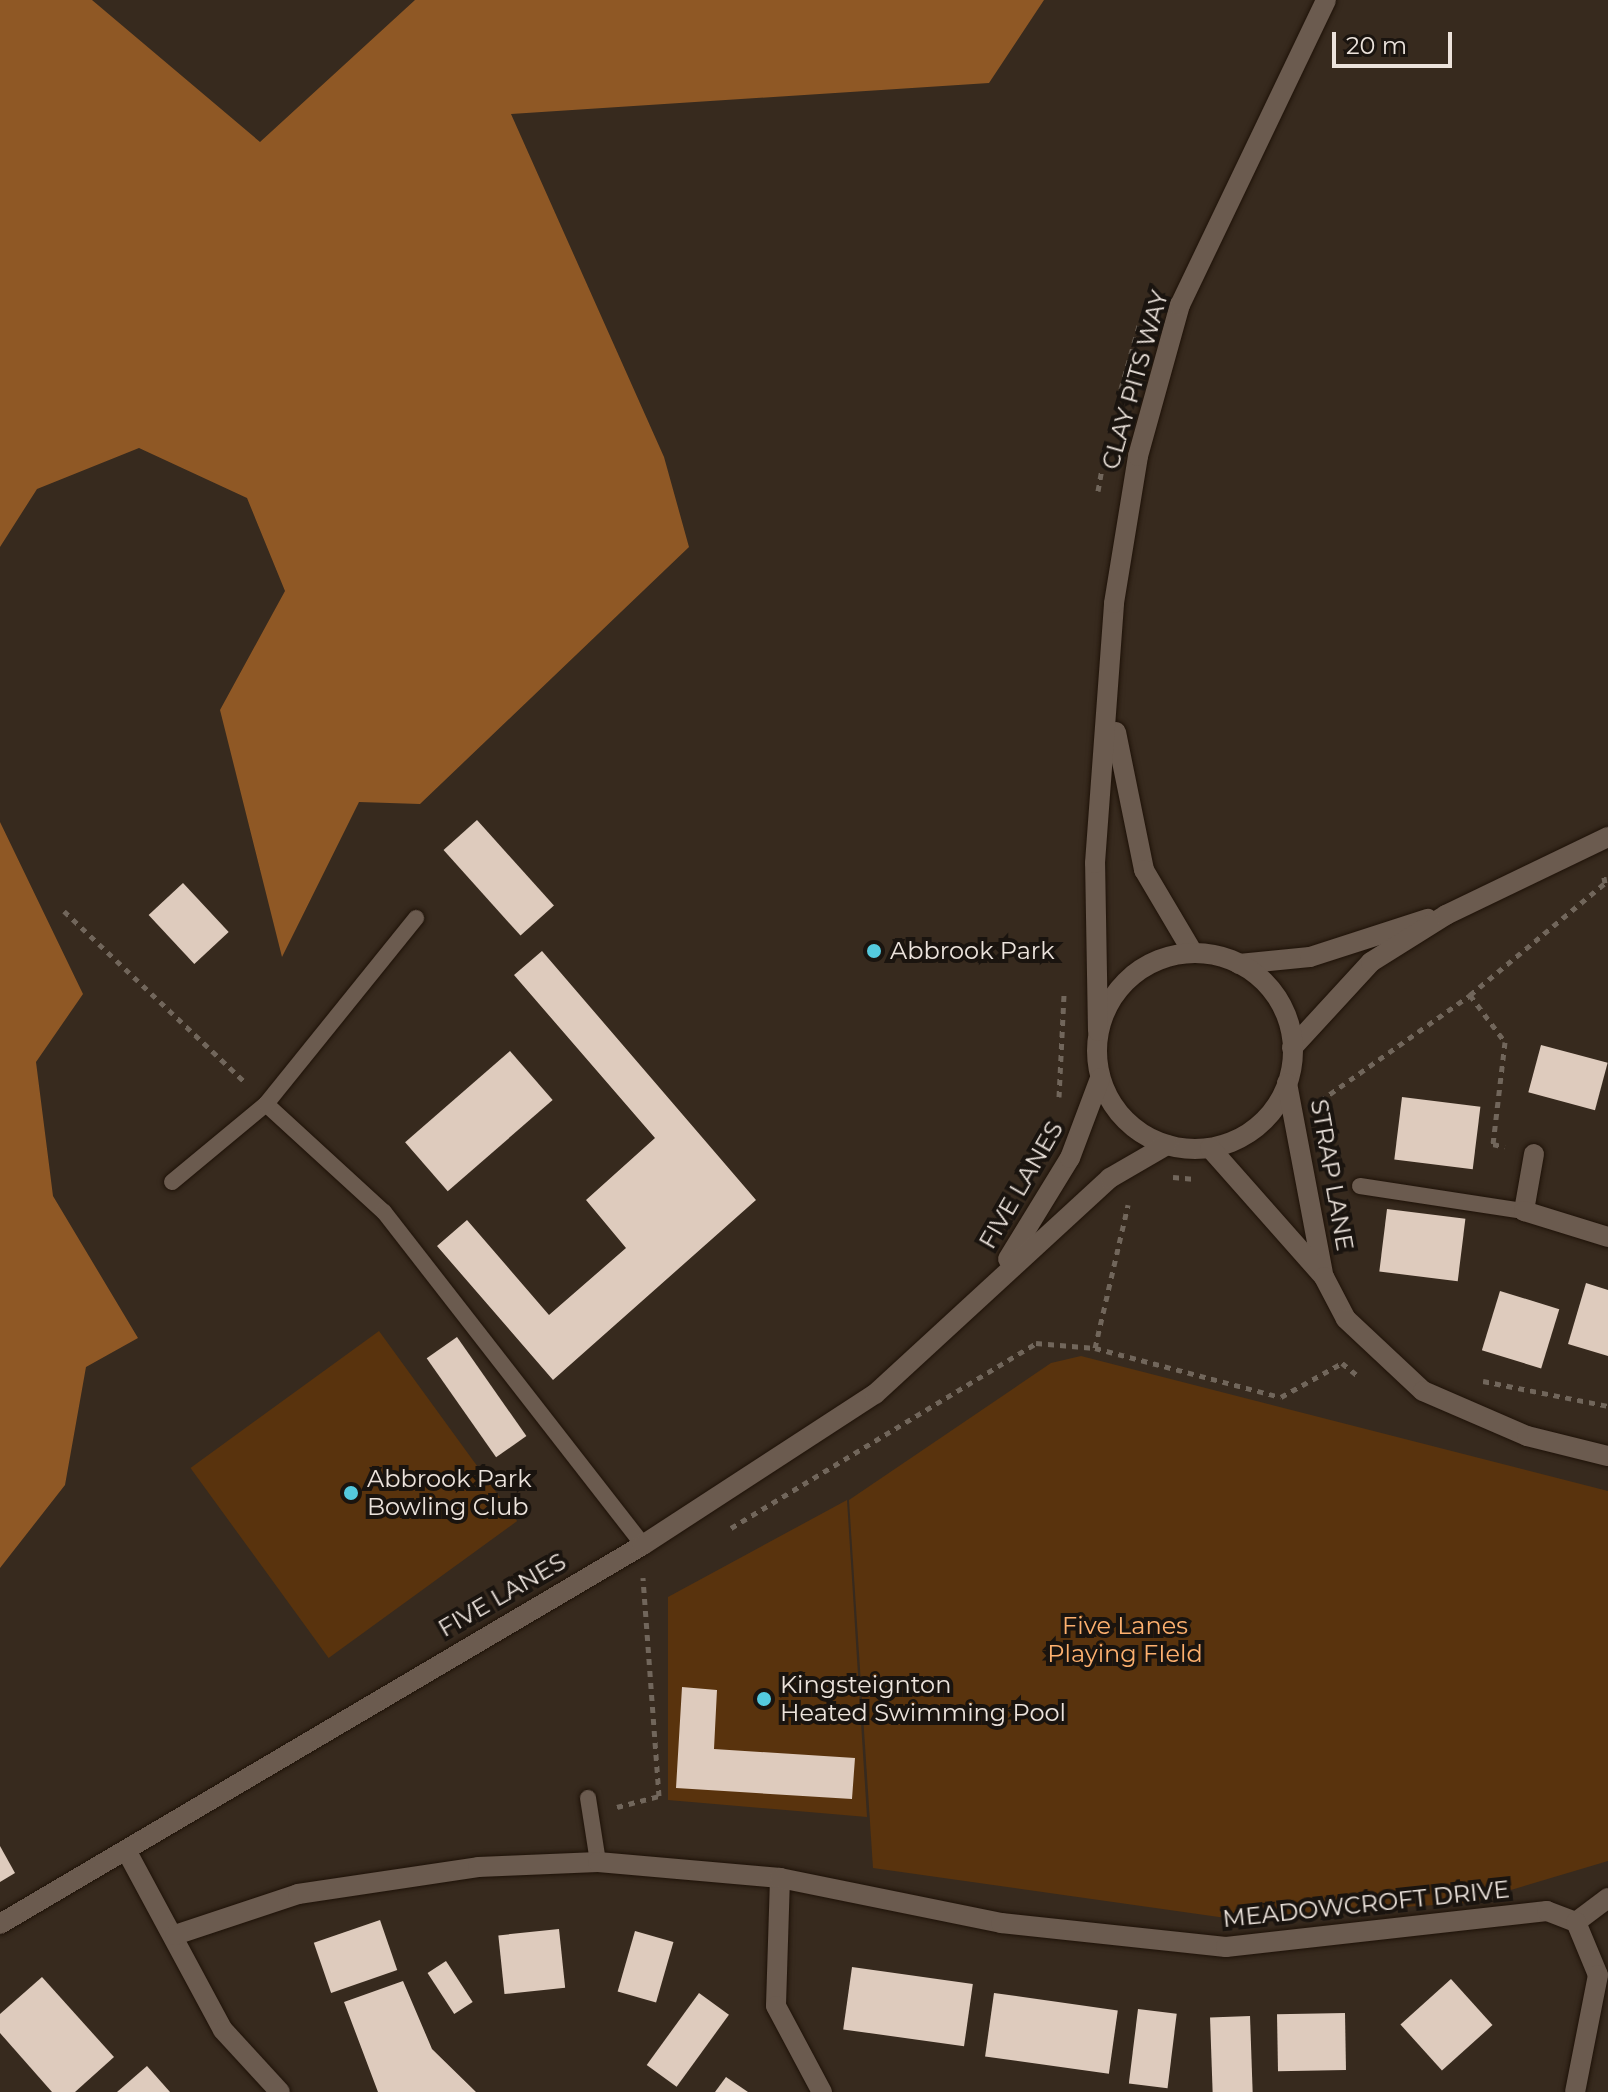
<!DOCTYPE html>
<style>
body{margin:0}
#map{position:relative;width:1608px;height:2092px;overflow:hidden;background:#372a1e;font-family:Montserrat,sans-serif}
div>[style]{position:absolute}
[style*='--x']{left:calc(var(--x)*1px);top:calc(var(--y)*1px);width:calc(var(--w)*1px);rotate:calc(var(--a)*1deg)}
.green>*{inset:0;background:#59330d;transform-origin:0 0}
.forest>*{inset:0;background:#8f5825}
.building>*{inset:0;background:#decbbd;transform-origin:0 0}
.path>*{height:5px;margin-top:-2.5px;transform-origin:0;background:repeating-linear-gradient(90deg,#71665b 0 6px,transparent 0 12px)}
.roads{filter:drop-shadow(0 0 2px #1e1208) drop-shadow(0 0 2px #1e1208)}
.service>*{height:16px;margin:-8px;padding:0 8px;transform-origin:8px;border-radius:8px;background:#6b5b4f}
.minor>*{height:20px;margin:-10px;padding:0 10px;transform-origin:10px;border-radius:10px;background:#6b5b4f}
.secondary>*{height:20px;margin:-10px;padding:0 10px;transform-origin:10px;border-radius:10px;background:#6b5b4f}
.secondary>.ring{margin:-10px;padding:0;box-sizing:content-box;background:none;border:20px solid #6b5b4f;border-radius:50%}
.dots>*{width:22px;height:22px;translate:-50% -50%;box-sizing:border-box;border:4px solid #1a140f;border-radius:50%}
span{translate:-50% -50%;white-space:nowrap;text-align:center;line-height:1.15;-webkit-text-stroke:8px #1a140f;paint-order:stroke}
.street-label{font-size:24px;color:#ece3dc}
.poi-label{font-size:24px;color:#ece3dc}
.left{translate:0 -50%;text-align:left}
.park-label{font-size:24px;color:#feb16f}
.scale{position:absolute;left:1332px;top:32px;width:120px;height:36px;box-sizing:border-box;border:4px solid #ece3dc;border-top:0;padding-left:10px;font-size:24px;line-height:28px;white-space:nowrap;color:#ece3dc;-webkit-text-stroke:6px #1a140f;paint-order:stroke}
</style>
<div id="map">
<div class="green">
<i style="left:379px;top:1331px;width:235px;height:233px;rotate:54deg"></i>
<i style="clip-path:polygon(1081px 1356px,1608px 1491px,1608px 1861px,1467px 1903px,1226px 1918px,873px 1868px,849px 1500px,1051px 1363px)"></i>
<i style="clip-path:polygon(847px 1500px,867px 1817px,668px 1800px,668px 1597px)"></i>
</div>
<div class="forest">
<i style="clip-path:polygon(0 0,92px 0,260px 142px,415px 0,1044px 0,989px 83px,511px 114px,664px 457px,689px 547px,420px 804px,359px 802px,282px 957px,220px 710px,285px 591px,247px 498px,139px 448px,37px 489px,0 547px)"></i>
<i style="clip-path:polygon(0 822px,83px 994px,36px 1062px,53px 1196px,138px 1338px,86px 1367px,65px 1485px,0 1568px)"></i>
</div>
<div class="building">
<i style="left:477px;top:820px;width:115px;height:45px;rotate:48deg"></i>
<i style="left:183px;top:883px;width:67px;height:47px;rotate:47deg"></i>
<i style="clip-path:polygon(542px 951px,756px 1200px,553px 1380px,437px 1246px,467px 1220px,549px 1315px,626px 1248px,586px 1200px,655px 1138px,514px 975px)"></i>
<i style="left:1541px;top:1045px;width:69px;height:49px;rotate:15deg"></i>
<i style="left:510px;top:1051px;width:65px;height:139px;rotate:49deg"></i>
<i style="left:1402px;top:1097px;width:79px;height:63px;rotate:7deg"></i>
<i style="left:1387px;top:1209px;width:79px;height:63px;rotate:7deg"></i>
<i style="clip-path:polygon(1586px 1283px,1608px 1290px,1608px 1356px,1568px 1344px)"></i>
<i style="left:1500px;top:1291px;width:62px;height:62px;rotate:17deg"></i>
<i style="left:457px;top:1337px;width:121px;height:37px;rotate:55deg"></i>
<i style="clip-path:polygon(682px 1687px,717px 1690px,714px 1749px,855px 1758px,852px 1799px,676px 1788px)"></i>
<i style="clip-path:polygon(0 1846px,15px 1873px,0 1882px)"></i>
<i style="left:380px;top:1920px;width:53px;height:70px;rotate:71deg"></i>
<i style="left:559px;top:1929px;width:59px;height:61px;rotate:84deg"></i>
<i style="left:635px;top:1931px;width:40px;height:63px;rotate:16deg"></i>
<i style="left:446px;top:1961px;width:49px;height:22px;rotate:57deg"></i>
<i style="left:852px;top:1967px;width:122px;height:63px;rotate:8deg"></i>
<i style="clip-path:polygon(42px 1977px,114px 2057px,75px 2092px,52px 2092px,0 2033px,0 2014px)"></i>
<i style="left:1451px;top:1979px;width:62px;height:68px;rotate:48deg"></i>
<i style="clip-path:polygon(403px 1981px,432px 2049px,476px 2092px,378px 2092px,344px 2002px)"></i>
<i style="left:699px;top:1993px;width:37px;height:89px;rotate:36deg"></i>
<i style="left:994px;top:1993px;width:125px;height:64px;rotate:8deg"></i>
<i style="left:1138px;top:2009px;width:39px;height:75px;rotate:7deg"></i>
<i style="left:1345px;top:2013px;width:57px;height:68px;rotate:89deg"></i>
<i style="left:1250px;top:2016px;width:76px;height:40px;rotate:88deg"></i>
<i style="clip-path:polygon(147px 2066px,170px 2092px,117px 2092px)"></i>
<i style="clip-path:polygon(726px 2077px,748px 2092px,715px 2092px)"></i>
</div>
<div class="path">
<i style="--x:1121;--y:389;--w:66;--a:-74.1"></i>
<i style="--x:1098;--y:491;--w:22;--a:-80"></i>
<i style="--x:64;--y:911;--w:250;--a:43.4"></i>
<i style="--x:1470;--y:995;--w:59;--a:53.3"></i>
<i style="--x:1505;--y:1042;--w:103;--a:96.7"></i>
<i style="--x:1493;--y:1144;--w:12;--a:14"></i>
<i style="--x:1059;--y:1097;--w:102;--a:-87.2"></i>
<i style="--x:1320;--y:1101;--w:184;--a:-35.2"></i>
<i style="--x:1470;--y:995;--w:175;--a:-39.7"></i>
<i style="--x:1605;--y:883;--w:11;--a:-100"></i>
<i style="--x:1173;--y:1177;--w:22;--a:5"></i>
<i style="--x:1095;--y:1348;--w:147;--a:-77"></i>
<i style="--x:1483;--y:1381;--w:127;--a:11.3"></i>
<i style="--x:731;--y:1528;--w:357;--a:-31.2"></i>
<i style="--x:1036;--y:1343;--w:59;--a:4.8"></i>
<i style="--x:1095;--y:1348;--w:192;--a:14.8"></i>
<i style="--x:1281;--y:1397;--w:70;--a:-29.1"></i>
<i style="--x:1342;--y:1363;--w:21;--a:39"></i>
<i style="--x:617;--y:1807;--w:43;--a:-14.7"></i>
<i style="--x:659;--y:1796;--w:219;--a:-94.2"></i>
</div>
<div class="roads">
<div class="service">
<i style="--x:266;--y:1104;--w:160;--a:42.5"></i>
<i style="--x:384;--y:1212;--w:422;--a:52.1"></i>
<i style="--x:172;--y:1182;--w:122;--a:-39.7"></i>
<i style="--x:266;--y:1104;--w:239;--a:-51.1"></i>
<i style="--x:1360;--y:1186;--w:166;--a:8.7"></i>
<i style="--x:588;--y:1798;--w:65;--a:81.1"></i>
</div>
<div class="minor">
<i style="--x:1239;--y:964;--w:71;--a:-5.6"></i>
<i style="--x:1310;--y:957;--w:124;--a:-17.9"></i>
<i style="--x:1292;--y:1048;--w:117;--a:-47.4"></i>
<i style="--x:1371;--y:962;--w:89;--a:-32.1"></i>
<i style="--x:1446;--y:915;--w:180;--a:-25.7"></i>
<i style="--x:1534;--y:1154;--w:58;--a:100"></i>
<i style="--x:1524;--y:1211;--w:88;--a:17.2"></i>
<i style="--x:126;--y:1850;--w:204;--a:61.7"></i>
<i style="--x:223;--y:2030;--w:84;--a:47.4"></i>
<i style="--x:780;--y:1878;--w:128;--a:91.8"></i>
<i style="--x:776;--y:2006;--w:98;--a:61.9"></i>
<i style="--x:1576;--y:1922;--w:40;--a:-37"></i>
<i style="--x:175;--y:1935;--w:130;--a:-18.4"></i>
<i style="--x:298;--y:1894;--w:182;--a:-8.5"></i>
<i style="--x:478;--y:1867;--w:120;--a:-2.4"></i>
<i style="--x:598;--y:1862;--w:183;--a:5"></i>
<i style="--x:780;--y:1878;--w:226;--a:11.5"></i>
<i style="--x:1001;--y:1923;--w:226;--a:6.1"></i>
<i style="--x:1226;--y:1947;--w:323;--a:-6.4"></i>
<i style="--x:1547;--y:1911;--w:31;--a:21"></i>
<i style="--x:1576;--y:1922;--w:57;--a:67.5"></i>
<i style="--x:1598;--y:1975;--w:119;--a:101.1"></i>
</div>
<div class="secondary">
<i style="--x:1116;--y:732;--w:141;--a:78.5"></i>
<i style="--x:1144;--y:870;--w:96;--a:59.4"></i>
<i class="ring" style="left:1097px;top:953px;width:176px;height:176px"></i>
<i style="--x:1098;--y:1031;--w:168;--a:-91"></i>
<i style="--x:1095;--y:863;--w:261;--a:-85.8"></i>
<i style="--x:1114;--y:603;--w:149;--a:-80.7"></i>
<i style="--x:1138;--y:456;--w:157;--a:-74.5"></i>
<i style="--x:1180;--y:305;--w:338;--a:-64.4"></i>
<i style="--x:1287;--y:1083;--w:193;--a:79.3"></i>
<i style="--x:1210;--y:1148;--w:172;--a:48.5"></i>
<i style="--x:1324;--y:1277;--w:47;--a:62.4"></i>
<i style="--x:1346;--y:1319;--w:105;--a:43.1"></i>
<i style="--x:1423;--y:1391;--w:113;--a:23.4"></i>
<i style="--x:1527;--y:1436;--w:83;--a:13.9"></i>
<i style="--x:1008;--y:1259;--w:119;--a:-58.5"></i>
<i style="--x:1070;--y:1158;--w:85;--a:-69.4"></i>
<i style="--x:0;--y:1924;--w:746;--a:-30.52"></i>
<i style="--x:643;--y:1545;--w:277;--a:-33.1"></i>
<i style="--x:875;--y:1394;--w:319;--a:-42.6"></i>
<i style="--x:1110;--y:1178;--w:66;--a:-30.1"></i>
</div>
</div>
<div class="dots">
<i style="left:874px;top:951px;background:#54cade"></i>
<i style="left:351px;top:1493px;background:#54cade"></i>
<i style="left:764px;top:1699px;background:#54cade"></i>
</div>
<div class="street-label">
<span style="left:1135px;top:380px;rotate:-74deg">CLAY PITS WAY</span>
<span style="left:1332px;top:1175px;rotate:80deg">STRAP LANE</span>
<span style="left:1021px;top:1185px;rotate:-60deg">FIVE LANES</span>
<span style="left:502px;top:1595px;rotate:-30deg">FIVE LANES</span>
<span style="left:1366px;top:1904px;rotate:-6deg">MEADOWCROFT DRIVE</span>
</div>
<div class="poi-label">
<span class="left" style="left:890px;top:951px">Abbrook Park</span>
<span class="left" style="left:367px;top:1493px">Abbrook Park<br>Bowling Club</span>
<span class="left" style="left:780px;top:1699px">Kingsteignton<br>Heated Swimming Pool</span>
</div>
<div class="park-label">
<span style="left:1125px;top:1640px">Five Lanes<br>Playing FIeld</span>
</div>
<div class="scale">20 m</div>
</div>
